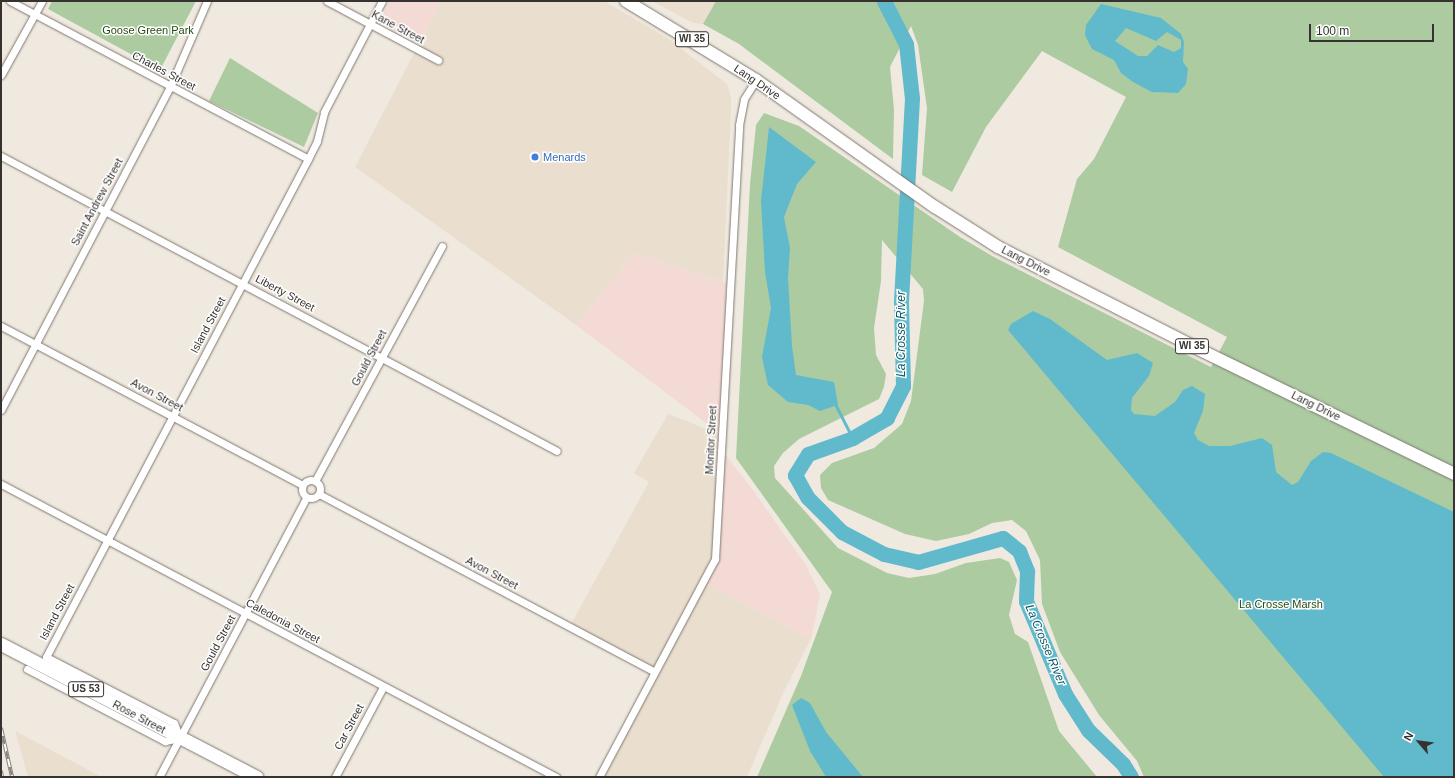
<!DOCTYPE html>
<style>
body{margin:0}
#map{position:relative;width:1455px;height:778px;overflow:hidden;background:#f0e9e0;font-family:Helvetica,sans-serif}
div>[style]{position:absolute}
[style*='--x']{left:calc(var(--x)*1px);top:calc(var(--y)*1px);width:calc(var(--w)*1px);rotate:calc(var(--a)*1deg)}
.built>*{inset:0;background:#eadfcf}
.industrial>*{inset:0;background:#f4dad4}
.green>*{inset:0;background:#accba1}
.water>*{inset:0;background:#60bacc}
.stream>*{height:2.5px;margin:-1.25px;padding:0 1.25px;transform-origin:1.25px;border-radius:1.25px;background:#60bacc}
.river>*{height:15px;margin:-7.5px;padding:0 7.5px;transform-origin:7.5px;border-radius:7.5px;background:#60bacc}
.roads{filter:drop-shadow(0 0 1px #7e7870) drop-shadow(0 0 1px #7e7870)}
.street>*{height:7px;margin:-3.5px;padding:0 3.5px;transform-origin:3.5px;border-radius:3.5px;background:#fff}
.street>.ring{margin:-3.5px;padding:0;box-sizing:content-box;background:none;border:7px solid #fff;border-radius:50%}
.primary>*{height:12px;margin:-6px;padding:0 6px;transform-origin:6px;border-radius:6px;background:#fff}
.highway>*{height:13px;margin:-6.5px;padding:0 6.5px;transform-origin:6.5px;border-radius:6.5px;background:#fff}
.rail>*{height:4px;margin-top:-2px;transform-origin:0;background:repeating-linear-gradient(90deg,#fff 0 8px,#88837d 0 16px);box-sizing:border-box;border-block:1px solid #88837d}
.dots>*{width:11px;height:11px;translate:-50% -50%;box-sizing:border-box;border:2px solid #fff;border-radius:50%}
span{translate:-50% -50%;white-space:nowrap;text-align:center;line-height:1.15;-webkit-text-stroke:3px #fff;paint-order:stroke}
.shield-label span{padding:1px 3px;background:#fff;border:1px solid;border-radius:3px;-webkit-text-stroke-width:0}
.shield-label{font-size:10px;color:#35322f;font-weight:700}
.street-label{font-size:11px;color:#35322f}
.park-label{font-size:11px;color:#234a12}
.shop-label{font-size:11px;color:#366cbe}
.left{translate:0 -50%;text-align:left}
.water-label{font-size:12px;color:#095a67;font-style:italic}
.frame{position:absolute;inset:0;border:2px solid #35322f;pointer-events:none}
.north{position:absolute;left:1399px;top:722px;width:40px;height:40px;-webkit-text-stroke:3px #fff;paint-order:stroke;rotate:298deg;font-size:11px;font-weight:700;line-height:16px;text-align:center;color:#35322f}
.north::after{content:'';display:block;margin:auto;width:14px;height:18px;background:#35322f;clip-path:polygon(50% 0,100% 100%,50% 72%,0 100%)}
.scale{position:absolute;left:1309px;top:24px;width:125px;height:18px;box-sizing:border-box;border:2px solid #35322f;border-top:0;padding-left:5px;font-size:12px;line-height:14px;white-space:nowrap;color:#35322f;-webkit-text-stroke:3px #fff;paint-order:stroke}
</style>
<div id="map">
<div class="built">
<i style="clip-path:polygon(441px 1px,604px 1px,666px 37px,727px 84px,731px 97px,731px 112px,723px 282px,634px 253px,576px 325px,355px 167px)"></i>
<i style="clip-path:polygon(652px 1px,716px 1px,703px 24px,693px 23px)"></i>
<i style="clip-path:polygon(668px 414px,722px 435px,716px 553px,704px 582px,811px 639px,784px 691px,747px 777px,599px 777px,655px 672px,570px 626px,649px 482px,634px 473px)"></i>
<i style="clip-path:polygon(15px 731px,102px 777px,28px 777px)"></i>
</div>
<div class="industrial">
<i style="clip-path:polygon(389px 1px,441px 1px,419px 43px,380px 22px)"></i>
<i style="clip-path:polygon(634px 253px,731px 285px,722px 435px,576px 325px)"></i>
<i style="clip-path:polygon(722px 451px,750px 486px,806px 565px,820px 595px,811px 639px,704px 582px,712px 567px)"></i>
</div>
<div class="green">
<i style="clip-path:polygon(52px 1px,196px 1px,160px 70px,48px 9px)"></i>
<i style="clip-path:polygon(716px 1px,1454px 1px,1454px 777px,1144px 777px,1137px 761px,1099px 715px,1060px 652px,1042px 604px,1040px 560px,1026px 531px,1012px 520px,992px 523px,969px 534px,936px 541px,905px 534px,828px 500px,821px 488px,820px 475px,832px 463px,874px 448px,902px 424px,911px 401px,924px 301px,923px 289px,882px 240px,881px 281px,874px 328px,876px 355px,886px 374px,884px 387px,879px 399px,799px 439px,783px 453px,774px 466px,775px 478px,838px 548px,887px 573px,909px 578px,935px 574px,966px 563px,1000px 558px,1009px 562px,1017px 580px,1009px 615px,1015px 634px,1028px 642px,1059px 731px,1097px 777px,757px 777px,801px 676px,832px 592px,736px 458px,750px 184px,756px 125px,764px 113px,799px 126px,960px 237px,994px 257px,1211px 367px,1227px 337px,1058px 247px,1077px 179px,1094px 159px,1126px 97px,1042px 51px,986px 127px,952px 192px,922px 175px,927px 108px,918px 45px,911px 26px,890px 67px,894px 110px,893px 159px,739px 44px,703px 24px)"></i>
<i style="clip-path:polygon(230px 58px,318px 113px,304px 147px,209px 101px)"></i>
</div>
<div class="water">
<i style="clip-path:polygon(evenodd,1101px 4px,1161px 18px,1181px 34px,1184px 42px,1183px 62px,1188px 69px,1186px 84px,1178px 93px,1152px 92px,1133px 82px,1121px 73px,1114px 60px,1092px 49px,1085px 35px,1086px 25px,1101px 4px,1126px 28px,1156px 41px,1167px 32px,1181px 40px,1181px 48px,1174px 52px,1158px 45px,1147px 56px,1138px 56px,1115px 41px,1126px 28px)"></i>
<i style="clip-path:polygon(769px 127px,816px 162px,797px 184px,784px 217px,790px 248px,788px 278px,792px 346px,796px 375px,834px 382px,838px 405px,820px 411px,808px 405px,788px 402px,768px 385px,762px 357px,771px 308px,765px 272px,761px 201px)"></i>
<i style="clip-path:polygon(1033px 311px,1050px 319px,1107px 360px,1137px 353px,1153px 363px,1149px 376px,1132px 398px,1131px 410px,1134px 414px,1155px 416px,1175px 402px,1183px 390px,1192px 386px,1205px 394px,1203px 411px,1194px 433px,1198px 440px,1209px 446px,1230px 446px,1262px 438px,1272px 445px,1276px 472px,1292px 485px,1298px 482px,1311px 461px,1323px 452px,1331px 453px,1454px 512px,1454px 777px,1384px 777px,1008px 330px,1011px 324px)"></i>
<i style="clip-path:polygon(801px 698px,810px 703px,826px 732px,863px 777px,826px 777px,810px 751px,792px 705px)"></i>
</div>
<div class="stream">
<i style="--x:835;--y:403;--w:39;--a:63"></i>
</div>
<div class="river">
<i style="--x:884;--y:1;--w:48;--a:62.9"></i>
<i style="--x:906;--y:44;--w:54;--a:83.7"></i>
<i style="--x:912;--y:98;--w:205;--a:93.1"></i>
<i style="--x:901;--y:303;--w:83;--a:88.6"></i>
<i style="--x:903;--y:386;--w:36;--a:117"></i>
<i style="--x:887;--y:418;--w:39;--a:150"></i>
<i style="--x:853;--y:438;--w:48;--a:160.4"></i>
<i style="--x:808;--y:454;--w:25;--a:122"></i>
<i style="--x:795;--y:475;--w:26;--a:61"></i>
<i style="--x:808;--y:498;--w:48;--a:45"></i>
<i style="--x:842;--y:532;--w:47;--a:27.6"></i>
<i style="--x:884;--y:554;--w:35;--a:13"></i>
<i style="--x:918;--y:562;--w:88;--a:-15.8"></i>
<i style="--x:1003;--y:538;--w:21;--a:39"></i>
<i style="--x:1019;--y:551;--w:22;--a:68"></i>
<i style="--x:1027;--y:571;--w:30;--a:92"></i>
<i style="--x:1026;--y:601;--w:101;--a:67.2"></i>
<i style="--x:1065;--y:694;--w:43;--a:57.4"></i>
<i style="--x:1088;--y:730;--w:49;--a:44.2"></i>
<i style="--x:1123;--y:764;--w:15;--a:58"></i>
</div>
<div class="roads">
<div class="street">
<i style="--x:10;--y:1;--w:337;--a:27.9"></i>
<i style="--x:327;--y:1;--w:126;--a:28"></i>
<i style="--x:1;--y:75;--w:85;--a:-61"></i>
<i style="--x:1;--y:156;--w:629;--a:27.95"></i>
<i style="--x:1;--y:326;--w:340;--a:27.8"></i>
<i style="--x:1;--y:410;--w:365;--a:-62.4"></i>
<i style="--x:170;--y:87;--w:94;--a:-66.7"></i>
<i class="ring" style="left:302px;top:480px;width:11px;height:11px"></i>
<i style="--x:315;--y:481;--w:267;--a:-61.6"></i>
<i style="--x:1;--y:484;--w:628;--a:27.83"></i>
<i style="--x:319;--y:494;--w:380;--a:27.9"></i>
<i style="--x:27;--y:669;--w:156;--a:27.6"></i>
<i style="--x:165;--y:741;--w:15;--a:-11"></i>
<i style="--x:180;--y:738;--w:16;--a:-112"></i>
<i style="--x:174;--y:723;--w:144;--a:-152.7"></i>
<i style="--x:46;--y:657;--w:563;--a:-62.25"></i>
<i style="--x:308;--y:159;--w:20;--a:-63"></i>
<i style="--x:317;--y:141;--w:30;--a:-76"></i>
<i style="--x:324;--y:112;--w:125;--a:-62.4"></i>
<i style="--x:159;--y:777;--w:315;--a:-62.2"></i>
<i style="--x:335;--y:777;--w:102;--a:-61.9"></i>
<i style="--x:599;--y:777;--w:247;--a:-62"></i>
<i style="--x:715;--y:559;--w:435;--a:-86.8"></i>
<i style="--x:739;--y:125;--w:26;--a:-79"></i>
<i style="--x:744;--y:99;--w:22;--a:-58"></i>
</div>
<div class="primary">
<i style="--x:626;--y:1;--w:152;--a:31.3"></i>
<i style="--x:756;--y:80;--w:219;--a:35.4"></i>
<i style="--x:935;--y:207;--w:75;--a:32.4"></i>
<i style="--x:998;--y:247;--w:218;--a:27"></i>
<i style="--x:1192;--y:346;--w:292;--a:26"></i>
</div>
<div class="highway">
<i style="--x:1;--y:644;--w:288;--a:27.5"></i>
</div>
</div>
<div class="rail">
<i style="--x:1;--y:728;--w:50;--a:77.3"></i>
<i style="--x:1;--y:771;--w:6;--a:81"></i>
</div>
<div class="dots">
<i style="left:535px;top:157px;background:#3f7fe0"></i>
</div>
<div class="shield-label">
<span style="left:692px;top:39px">WI 35</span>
<span style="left:1192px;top:346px">WI 35</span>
<span style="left:86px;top:689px">US 53</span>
</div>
<div class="street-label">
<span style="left:398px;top:27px;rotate:28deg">Kane Street</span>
<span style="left:164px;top:71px;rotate:28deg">Charles Street</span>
<span style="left:757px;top:82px;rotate:34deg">Lang Drive</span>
<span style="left:97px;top:202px;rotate:-62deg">Saint Andrew Street</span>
<span style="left:1026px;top:261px;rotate:27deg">Lang Drive</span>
<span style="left:285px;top:293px;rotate:28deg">Liberty Street</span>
<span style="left:208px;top:325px;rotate:-62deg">Island Street</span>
<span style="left:369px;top:358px;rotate:-62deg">Gould Street</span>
<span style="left:157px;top:395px;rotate:28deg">Avon Street</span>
<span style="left:1316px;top:406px;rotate:26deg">Lang Drive</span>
<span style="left:711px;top:440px;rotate:-87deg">Monitor Street</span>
<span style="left:492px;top:573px;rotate:28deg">Avon Street</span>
<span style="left:57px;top:612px;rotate:-62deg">Island Street</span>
<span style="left:283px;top:621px;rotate:28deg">Caledonia Street</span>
<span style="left:218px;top:643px;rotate:-62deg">Gould Street</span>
<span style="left:139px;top:717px;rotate:28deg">Rose Street</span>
<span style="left:349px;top:727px;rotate:-62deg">Car Street</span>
</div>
<div class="park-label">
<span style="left:148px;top:30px">Goose Green Park</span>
<span style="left:1281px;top:604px">La Crosse Marsh</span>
</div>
<div class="shop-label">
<span class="left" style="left:543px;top:157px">Menards</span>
</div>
<div class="water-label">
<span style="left:902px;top:334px;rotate:-90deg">La Crosse River</span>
<span style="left:1045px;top:645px;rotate:67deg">La Crosse River</span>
</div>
<div class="frame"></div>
<div class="north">N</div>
<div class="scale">100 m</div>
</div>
